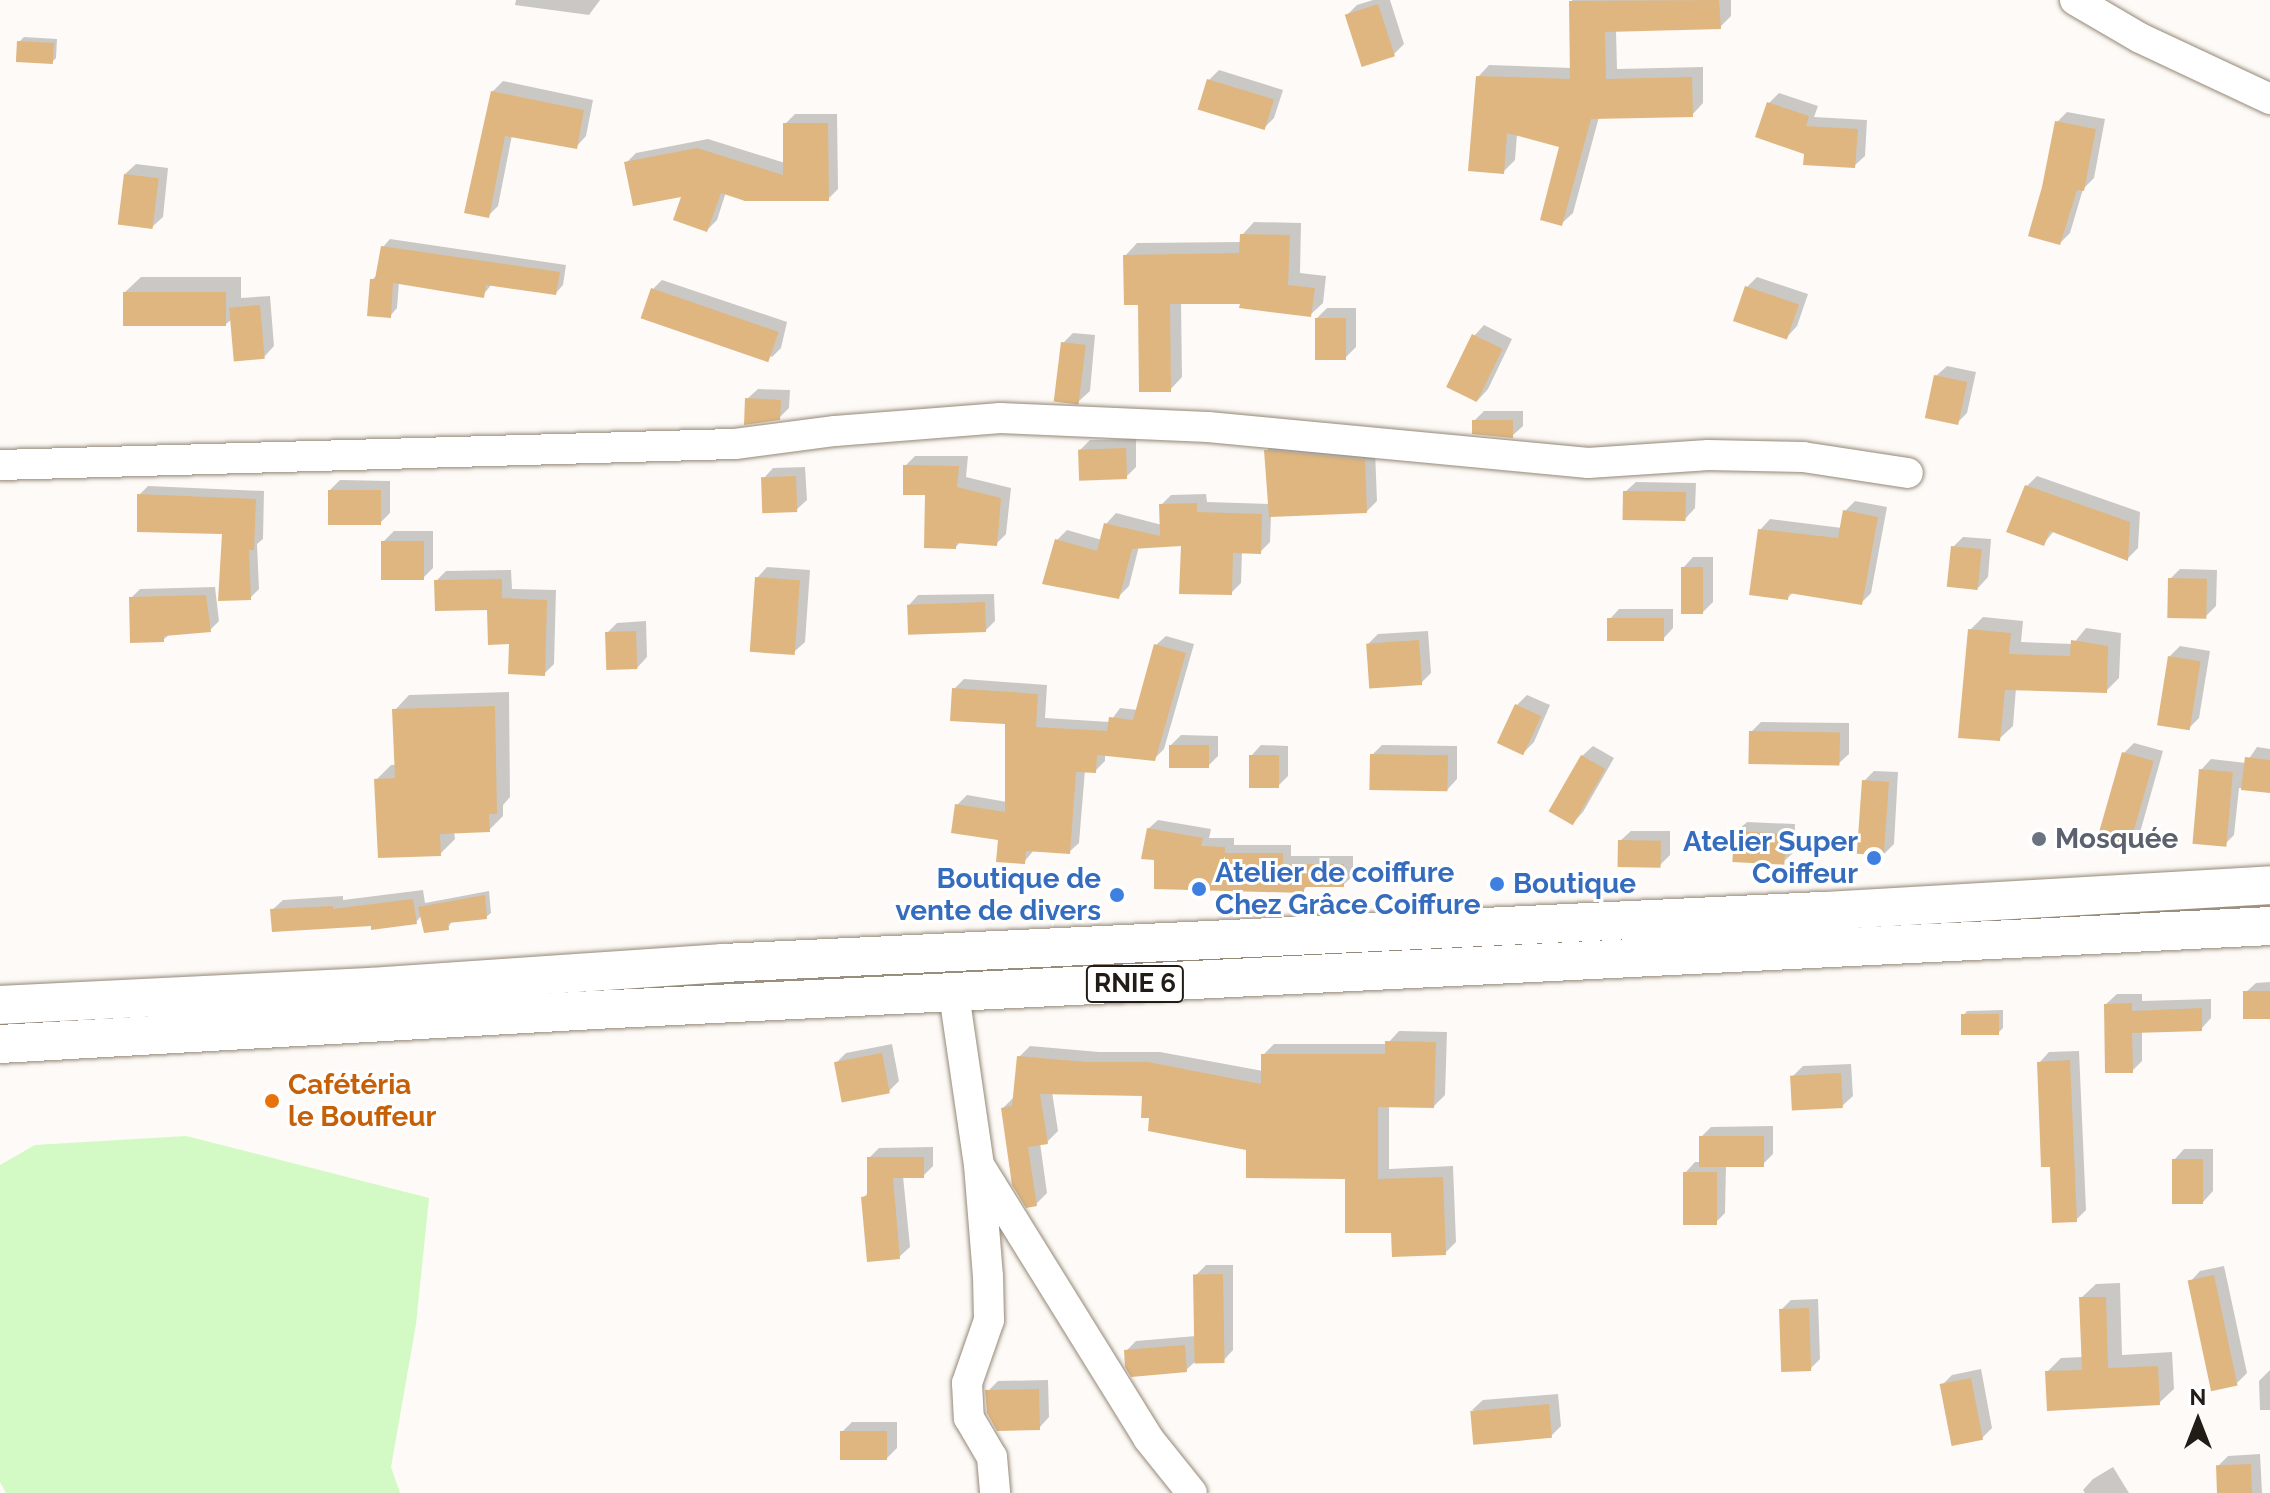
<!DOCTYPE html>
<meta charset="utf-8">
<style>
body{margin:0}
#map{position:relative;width:2270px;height:1493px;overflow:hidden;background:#fdfaf7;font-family:Raleway,sans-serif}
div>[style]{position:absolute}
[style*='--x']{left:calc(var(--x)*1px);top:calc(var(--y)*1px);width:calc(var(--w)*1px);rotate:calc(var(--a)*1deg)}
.green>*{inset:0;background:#d3f9c4}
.shadow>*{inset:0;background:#0003}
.building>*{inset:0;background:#dfb67f;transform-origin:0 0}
.roads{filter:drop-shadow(0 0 2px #958877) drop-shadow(0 0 2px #958877)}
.minor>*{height:30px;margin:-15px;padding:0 15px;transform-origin:15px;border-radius:15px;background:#fff}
.major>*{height:38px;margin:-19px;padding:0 19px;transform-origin:19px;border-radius:19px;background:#fff}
.dots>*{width:22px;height:22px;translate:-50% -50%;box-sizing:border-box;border:4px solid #fff;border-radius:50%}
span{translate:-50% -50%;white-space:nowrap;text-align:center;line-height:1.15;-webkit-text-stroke:6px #fff;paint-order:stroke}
.shield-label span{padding:2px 6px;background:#fff;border:2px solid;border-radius:6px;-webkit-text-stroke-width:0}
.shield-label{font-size:26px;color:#211c16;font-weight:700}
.worship-label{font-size:28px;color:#5b616d;font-weight:700}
.left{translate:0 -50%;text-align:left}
.shop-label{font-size:28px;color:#366cbe;font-weight:700}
.right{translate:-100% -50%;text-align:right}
.food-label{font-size:28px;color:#c56008;font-weight:700}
.north{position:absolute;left:2158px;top:1381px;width:80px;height:80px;-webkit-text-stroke:6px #fff;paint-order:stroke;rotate:0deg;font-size:22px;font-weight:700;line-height:32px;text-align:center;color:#211c16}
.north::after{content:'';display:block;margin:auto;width:28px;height:36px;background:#211c16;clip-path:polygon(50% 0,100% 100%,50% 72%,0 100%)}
</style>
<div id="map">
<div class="green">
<i style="clip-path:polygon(186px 1136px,429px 1198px,416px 1324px,391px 1467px,400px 1493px,6px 1493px,0 1482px,0 1165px,35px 1145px)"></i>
</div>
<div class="shadow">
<i style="clip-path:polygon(516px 0,600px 0,589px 15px,515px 5px)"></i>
<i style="clip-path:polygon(1373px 0,1390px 0,1404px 44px,1394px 54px,1347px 15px,1357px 5px)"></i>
<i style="clip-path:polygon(1572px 0,1731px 0,1731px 16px,1720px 27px,1616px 30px,1617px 69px,1703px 67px,1703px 103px,1692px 115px,1599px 117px,1573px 213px,1561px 224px,1562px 146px,1517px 134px,1515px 160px,1503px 172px,1478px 77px,1489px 65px,1572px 68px)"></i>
<i style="clip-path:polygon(24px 37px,57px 39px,56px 58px,52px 62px,19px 42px)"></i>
<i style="clip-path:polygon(1219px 70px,1283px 90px,1274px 118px,1264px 128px,1209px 80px)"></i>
<i style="clip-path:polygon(503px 81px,593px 100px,586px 136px,576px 147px,512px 135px,498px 206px,488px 216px,492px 92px)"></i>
<i style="clip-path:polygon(1779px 93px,1818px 106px,1814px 117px,1867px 120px,1865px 156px,1854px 166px,1806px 153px,1769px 103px)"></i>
<i style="clip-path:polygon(2067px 112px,2105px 119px,2094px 178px,2083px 189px,2070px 233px,2060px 243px,2044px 188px,2057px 122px)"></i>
<i style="clip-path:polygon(795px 114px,837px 114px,838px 189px,828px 199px,726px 192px,717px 220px,707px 230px,684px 194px,626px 163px,636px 153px,708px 139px,785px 163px,785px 124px)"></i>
<i style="clip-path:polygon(136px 164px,168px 168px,163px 217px,152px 227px,125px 174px)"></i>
<i style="clip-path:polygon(1254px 222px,1301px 223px,1300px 273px,1326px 276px,1323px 303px,1310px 315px,1242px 302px,1181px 302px,1182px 377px,1170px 390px,1125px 256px,1137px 243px,1241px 242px,1242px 235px)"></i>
<i style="clip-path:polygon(390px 239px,566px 265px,563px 285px,556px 293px,492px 284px,483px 295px,399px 282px,397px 308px,390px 316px,372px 280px,378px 274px,383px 247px)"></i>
<i style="clip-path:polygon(141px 277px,241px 277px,241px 298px,270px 296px,274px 346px,264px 357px,232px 319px,225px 325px,125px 292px)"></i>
<i style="clip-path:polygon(1757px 277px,1808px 294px,1797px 326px,1787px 337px,1747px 287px)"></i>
<i style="clip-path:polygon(662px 280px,787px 322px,781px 348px,772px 357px,653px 289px)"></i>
<i style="clip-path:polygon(1327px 308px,1356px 308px,1356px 347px,1345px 358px,1317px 318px)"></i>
<i style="clip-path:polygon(1484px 325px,1512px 339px,1488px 389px,1478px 400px,1474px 336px)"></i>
<i style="clip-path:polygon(1073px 333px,1095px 335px,1090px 391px,1079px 401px,1063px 343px)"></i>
<i style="clip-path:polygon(1947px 366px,1976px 372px,1967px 413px,1957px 423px,1936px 376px)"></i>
<i style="clip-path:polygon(758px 389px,790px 390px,789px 408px,779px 418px,747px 399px)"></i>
<i style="clip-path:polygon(1484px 411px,1523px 411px,1523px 426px,1512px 436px,1474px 421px)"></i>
<i style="clip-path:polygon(1136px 439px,1136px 467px,1126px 477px,1080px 450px,1090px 440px)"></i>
<i style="clip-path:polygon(1276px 441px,1375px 450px,1377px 501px,1367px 511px,1271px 515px,1270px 542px,1260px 552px,1242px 551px,1241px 583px,1231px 593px,1183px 544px,1139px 546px,1129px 586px,1119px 596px,1057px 540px,1067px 530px,1102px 540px,1106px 524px,1116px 513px,1162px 525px,1161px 505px,1171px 495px,1206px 494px,1207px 502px,1270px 504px,1266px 451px)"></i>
<i style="clip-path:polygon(915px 456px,968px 456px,966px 477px,1011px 488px,1006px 534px,996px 544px,961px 541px,956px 547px,927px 493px,905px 466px)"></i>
<i style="clip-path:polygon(805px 467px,807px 500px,796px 510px,763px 479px,773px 468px)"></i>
<i style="clip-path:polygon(2037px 476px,2140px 512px,2138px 548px,2128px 558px,2055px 530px,2043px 544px,2027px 486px)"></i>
<i style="clip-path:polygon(340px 480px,390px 481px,390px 513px,380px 523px,330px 490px)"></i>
<i style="clip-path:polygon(1636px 482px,1696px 483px,1695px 508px,1685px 519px,1625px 492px)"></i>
<i style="clip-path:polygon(148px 486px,264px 491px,263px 539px,257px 544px,259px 589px,250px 598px,224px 532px,139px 495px)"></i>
<i style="clip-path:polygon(1855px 501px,1887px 507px,1871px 593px,1861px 603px,1794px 592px,1787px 598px,1760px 530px,1770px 519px,1842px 528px,1845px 511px)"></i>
<i style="clip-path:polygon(394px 531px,433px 531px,433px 568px,423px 578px,383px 542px)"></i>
<i style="clip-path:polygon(1963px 537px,1991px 539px,1988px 577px,1978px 588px,1953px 547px)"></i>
<i style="clip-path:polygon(1693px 557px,1713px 557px,1713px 602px,1703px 612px,1683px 568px)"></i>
<i style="clip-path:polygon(767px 567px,810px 570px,805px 642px,794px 652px,757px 578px)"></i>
<i style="clip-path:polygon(2180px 569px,2217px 570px,2216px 606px,2205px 617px,2170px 579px)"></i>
<i style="clip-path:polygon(511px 570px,512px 589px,556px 590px,554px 664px,544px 674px,511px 642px,489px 608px,436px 581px,446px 571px)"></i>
<i style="clip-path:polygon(215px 587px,219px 621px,210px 630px,170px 634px,163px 640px,131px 598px,140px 589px)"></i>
<i style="clip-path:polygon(994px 594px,995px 621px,986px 630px,909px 605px,918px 595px)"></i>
<i style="clip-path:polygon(1619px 609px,1673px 609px,1673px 628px,1663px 639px,1609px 620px)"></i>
<i style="clip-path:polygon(1983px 617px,2023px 621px,2021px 642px,2073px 644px,2086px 628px,2121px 633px,2119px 678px,2106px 691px,2016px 688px,2013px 726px,1999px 739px,1970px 630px)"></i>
<i style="clip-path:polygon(646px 621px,647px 657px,637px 668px,607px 633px,617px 623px)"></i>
<i style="clip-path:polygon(1428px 631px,1431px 673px,1421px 683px,1368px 644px,1378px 634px)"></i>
<i style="clip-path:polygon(1166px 636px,1194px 644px,1164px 749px,1154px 759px,1105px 754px,1105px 761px,1095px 771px,1085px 770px,1079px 843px,1069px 852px,1034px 850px,1024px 862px,1000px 838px,957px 805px,967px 795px,1007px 802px,1007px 722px,954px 689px,964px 679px,1047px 685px,1045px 718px,1110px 722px,1120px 708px,1138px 710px,1156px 645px)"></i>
<i style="clip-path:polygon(2180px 646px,2210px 651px,2199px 718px,2189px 728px,2170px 656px)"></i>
<i style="clip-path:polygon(509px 692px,510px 797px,503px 805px,503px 816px,489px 830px,454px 831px,455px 839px,440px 854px,376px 780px,391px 765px,396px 765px,395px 710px,409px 695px)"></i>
<i style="clip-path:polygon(1527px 695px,1550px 705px,1534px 742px,1524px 752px,1516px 706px)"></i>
<i style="clip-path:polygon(1761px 722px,1849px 723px,1849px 754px,1838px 764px,1751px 732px)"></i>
<i style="clip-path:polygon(1181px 735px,1218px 736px,1218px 756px,1207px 767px,1171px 745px)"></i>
<i style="clip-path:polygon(2134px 743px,2163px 751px,2139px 836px,2129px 847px,2124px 753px)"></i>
<i style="clip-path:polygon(1261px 745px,1288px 746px,1288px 776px,1278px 786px,1251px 756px)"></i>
<i style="clip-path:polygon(1382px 745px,1457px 746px,1457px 779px,1447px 790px,1372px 755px)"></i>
<i style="clip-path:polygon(1593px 746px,1614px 758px,1583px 812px,1573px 823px,1582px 756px)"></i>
<i style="clip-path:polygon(2257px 747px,2270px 749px,2270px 791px,2239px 788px,2234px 835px,2224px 845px,2201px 770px,2211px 759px,2246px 763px)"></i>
<i style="clip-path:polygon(1874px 771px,1898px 772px,1894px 844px,1884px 854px,1864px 781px)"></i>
<i style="clip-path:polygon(1158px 820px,1211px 829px,1209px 838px,1234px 838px,1234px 845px,1291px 845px,1291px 856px,1353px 856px,1353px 876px,1343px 885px,1308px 885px,1303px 891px,1156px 858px,1148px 829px)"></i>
<i style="clip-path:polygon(1747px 822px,1795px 824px,1794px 852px,1783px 862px,1736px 832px)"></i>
<i style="clip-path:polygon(1631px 831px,1670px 831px,1670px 855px,1660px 865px,1620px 841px)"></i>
<i style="clip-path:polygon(423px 890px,425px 903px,489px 891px,491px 913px,486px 917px,452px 921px,448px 928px,422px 915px,416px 922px,373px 924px,272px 910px,283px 900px,343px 896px,343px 900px)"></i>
<i style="clip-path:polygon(2270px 982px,2270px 1017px,2245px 993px,2256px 983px)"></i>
<i style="clip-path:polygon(2117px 994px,2142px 994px,2142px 1001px,2211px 999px,2211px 1018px,2201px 1029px,2142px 1031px,2142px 1061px,2132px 1071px,2106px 1004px)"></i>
<i style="clip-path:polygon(2003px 1010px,2003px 1028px,1998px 1033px,1963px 1016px,1967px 1011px)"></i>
<i style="clip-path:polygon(1399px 1031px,1447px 1032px,1445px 1095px,1434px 1106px,1389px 1105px,1389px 1169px,1453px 1166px,1456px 1242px,1445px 1253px,1393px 1231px,1347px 1177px,1152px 1116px,1145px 1094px,1052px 1092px,1058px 1131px,1047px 1142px,1040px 1143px,1047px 1193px,1036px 1204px,1003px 1108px,1014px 1097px,1019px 1057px,1030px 1046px,1099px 1052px,1160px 1052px,1263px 1071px,1263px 1055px,1274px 1044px,1387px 1044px)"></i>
<i style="clip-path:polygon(892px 1044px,899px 1081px,889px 1091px,836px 1063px,846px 1053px)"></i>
<i style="clip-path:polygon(2079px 1051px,2086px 1210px,2076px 1220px,2052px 1165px,2039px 1063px,2049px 1052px)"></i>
<i style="clip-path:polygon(1851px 1064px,1853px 1096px,1842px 1106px,1793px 1076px,1803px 1066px)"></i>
<i style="clip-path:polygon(1773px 1126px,1773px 1154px,1763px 1164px,1726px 1165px,1725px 1213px,1715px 1223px,1685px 1173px,1695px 1162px,1701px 1162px,1701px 1137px,1711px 1127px)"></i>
<i style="clip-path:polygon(933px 1147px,933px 1166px,923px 1176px,903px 1176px,910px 1247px,899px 1257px,863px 1198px,869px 1192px,869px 1158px,879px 1148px)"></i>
<i style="clip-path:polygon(2184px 1149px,2213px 1149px,2213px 1191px,2203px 1202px,2174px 1160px)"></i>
<i style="clip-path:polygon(1206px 1265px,1233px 1265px,1233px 1350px,1223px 1361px,1196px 1361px,1186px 1370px,1126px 1351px,1136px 1341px,1196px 1336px,1195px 1276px)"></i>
<i style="clip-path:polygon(2224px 1266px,2247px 1373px,2237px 1383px,2190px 1282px,2200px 1271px)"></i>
<i style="clip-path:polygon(2120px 1283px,2122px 1355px,2172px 1352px,2174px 1389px,2159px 1403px,2047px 1372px,2061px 1358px,2083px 1357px,2081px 1298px,2096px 1284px)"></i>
<i style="clip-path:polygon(1818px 1299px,1820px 1359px,1810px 1369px,1781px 1310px,1791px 1300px)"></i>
<i style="clip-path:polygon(1981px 1369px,1992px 1428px,1982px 1438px,1942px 1385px,1952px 1375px)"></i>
<i style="clip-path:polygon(2270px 1370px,2270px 1410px,2260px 1410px,2259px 1381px)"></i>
<i style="clip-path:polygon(1048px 1380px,1049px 1417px,1039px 1428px,988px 1391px,998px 1381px)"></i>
<i style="clip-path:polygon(1558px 1394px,1561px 1426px,1551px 1436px,1472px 1410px,1483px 1400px)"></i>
<i style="clip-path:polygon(852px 1422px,897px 1422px,897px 1448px,887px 1458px,842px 1432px)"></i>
<i style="clip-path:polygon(2260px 1454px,2262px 1493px,2219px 1493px,2218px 1466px,2228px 1456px)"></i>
<i style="clip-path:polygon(2113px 1467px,2129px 1493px,2085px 1493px,2083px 1490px,2093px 1479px)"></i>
</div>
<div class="building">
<i style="clip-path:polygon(1719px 0,1721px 29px,1605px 32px,1606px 79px,1692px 77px,1693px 117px,1591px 119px,1562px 226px,1540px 220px,1559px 147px,1507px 133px,1504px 174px,1468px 171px,1476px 76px,1570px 79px,1569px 1px)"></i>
<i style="left:1378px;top:4px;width:55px;height:35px;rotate:72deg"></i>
<i style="left:17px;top:41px;width:37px;height:21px;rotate:3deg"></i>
<i style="left:1207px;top:79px;width:70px;height:32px;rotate:17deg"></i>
<i style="clip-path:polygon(491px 91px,584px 110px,577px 149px,505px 136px,489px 218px,464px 213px)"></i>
<i style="clip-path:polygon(1767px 102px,1809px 116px,1806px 126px,1858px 129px,1855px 168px,1803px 165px,1804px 154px,1755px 137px)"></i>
<i style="clip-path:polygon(2055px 121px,2096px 129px,2084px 191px,2077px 190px,2060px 245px,2028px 236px,2042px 187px)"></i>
<i style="clip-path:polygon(783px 123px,828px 123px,829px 201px,745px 201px,721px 193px,707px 232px,673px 220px,681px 197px,633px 206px,624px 162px,697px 148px,783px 175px)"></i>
<i style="left:124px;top:174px;width:35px;height:51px;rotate:7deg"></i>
<i style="clip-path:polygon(1240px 234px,1290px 235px,1288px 285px,1315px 288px,1311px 317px,1239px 308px,1240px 304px,1170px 304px,1171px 392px,1139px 392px,1138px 305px,1124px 305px,1123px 255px,1239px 253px)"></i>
<i style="clip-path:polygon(381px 246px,560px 272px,556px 295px,486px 285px,484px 298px,393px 283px,391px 318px,367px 316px,370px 279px,375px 279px)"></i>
<i style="left:1745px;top:286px;width:57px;height:37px;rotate:19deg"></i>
<i style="left:651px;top:288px;width:135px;height:32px;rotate:19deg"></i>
<i style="left:123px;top:292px;width:103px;height:34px"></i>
<i style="left:260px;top:305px;width:54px;height:31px;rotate:85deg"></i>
<i style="left:1315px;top:318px;width:31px;height:42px"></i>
<i style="left:1472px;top:334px;width:34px;height:59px;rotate:26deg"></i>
<i style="left:1061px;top:342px;width:25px;height:60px;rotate:7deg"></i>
<i style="left:1934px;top:375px;width:34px;height:44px;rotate:12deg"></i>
<i style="clip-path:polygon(745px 398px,781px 400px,780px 420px,744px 425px)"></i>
<i style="clip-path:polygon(1472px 420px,1513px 420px,1513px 438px,1472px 434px)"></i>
<i style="left:1126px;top:448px;width:31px;height:48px;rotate:88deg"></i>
<i style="clip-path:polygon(1264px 450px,1365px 460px,1367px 513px,1269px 517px)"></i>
<i style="clip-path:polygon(903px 465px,959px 466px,957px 487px,1001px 498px,997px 546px,956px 543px,956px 549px,924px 548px,925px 495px,903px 495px)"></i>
<i style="left:796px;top:476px;width:36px;height:35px;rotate:88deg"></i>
<i style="clip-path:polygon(2025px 485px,2130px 522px,2128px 561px,2050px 531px,2044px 546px,2006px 532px)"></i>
<i style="left:328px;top:490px;width:53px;height:35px"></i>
<i style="left:1623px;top:491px;width:63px;height:29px;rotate:1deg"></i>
<i style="clip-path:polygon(137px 494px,256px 499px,254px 550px,249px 550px,251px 600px,218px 601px,222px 534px,137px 532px)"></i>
<i style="clip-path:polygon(1197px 503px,1197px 512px,1262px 514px,1261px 554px,1233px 553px,1232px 595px,1179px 594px,1181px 546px,1132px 549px,1119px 599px,1042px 584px,1055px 539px,1097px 551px,1104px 523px,1160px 536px,1159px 504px)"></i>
<i style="clip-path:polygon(1843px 510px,1878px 517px,1862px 605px,1789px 593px,1788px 600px,1749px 595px,1758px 529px,1838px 538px)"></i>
<i style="left:381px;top:541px;width:43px;height:39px"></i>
<i style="left:1951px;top:546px;width:31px;height:41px;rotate:6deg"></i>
<i style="left:1681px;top:567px;width:22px;height:47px"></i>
<i style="left:755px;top:577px;width:45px;height:75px;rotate:4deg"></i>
<i style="left:2168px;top:578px;width:39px;height:40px;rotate:1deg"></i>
<i style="clip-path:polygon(502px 579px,502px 598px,547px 600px,545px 676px,508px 674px,509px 644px,488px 645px,487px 610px,435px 611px,434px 580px)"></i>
<i style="clip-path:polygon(206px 595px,211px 632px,164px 636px,164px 642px,130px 643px,129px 597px)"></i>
<i style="left:985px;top:602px;width:30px;height:78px;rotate:88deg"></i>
<i style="left:1664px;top:618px;width:23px;height:57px;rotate:90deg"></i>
<i style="clip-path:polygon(1968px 629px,2011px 633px,2009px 654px,2070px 656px,2071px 640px,2108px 646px,2107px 693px,2005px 690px,2000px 741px,1958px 738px)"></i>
<i style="left:636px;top:631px;width:38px;height:31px;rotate:88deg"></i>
<i style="left:1419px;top:640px;width:45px;height:53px;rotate:86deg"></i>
<i style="clip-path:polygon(1154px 644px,1186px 653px,1155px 761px,1097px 755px,1096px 773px,1076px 772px,1070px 854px,1026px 851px,1025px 864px,996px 862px,998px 840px,951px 833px,955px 804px,1005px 812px,1005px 724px,950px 721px,952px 688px,1038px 694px,1036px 727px,1107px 731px,1109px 717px,1133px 720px)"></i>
<i style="left:2168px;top:656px;width:33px;height:70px;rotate:9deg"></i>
<i style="left:1515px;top:704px;width:29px;height:43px;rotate:25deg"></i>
<i style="clip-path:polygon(495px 706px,497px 814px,489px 814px,490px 832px,440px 834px,441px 856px,378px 858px,374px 779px,395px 778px,392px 709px)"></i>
<i style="left:1749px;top:731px;width:91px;height:33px;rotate:1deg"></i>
<i style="left:1169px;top:745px;width:40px;height:23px"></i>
<i style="left:2122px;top:752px;width:33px;height:92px;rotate:16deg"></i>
<i style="left:1370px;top:754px;width:78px;height:36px;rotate:1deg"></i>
<i style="left:1249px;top:755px;width:30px;height:33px"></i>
<i style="left:1581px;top:755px;width:28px;height:65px;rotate:30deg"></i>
<i style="clip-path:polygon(2245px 757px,2270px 760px,2270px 793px,2241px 790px)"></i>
<i style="left:2199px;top:769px;width:34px;height:75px;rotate:5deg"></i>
<i style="left:1862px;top:780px;width:27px;height:74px;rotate:4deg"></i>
<i style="clip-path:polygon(1147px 828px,1203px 838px,1201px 846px,1225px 847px,1225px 853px,1283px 853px,1283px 864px,1344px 864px,1344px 887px,1304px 887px,1304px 893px,1154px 889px,1154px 860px,1141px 859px)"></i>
<i style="left:1734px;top:831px;width:52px;height:31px;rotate:3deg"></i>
<i style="left:1618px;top:840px;width:43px;height:27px;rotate:1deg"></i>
<i style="clip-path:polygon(485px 895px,487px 919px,448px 923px,449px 930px,424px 933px,418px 907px)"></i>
<i style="clip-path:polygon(413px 899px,417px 924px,371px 930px,371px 926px,272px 932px,270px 909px,333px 906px,333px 909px)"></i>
<i style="left:2270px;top:991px;width:28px;height:27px;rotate:90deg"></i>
<i style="clip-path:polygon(2132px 1003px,2132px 1011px,2202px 1008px,2202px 1031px,2132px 1033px,2133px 1073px,2105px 1073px,2104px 1004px)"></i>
<i style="left:1999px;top:1014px;width:21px;height:38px;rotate:90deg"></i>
<i style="clip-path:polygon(1385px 1041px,1436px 1042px,1434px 1108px,1378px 1107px,1378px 1179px,1443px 1177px,1446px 1255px,1392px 1257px,1391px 1233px,1345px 1233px,1345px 1179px,1246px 1178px,1246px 1150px,1148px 1131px,1149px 1118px,1141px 1118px,1142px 1096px,1040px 1094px,1048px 1144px,1028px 1147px,1037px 1206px,1026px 1208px,1012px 1185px,1001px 1108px,1012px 1106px,1017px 1056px,1086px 1062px,1148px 1062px,1261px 1084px,1261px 1054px,1385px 1054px)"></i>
<i style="left:882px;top:1053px;width:41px;height:49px;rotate:79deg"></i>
<i style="clip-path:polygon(2070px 1060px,2077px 1222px,2052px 1223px,2050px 1167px,2041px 1167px,2037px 1062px)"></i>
<i style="left:1841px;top:1073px;width:35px;height:51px;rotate:87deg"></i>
<i style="left:1699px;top:1136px;width:65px;height:31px"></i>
<i style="clip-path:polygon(867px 1157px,924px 1157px,924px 1178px,893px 1178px,900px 1259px,867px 1262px,861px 1197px,867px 1196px)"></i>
<i style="left:2172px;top:1159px;width:31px;height:45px"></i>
<i style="left:1683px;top:1172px;width:34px;height:53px"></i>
<i style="left:1223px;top:1274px;width:89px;height:30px;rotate:89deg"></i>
<i style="left:2214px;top:1275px;width:113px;height:27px;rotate:78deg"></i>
<i style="clip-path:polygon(2079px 1297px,2106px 1297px,2108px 1368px,2158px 1366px,2160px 1405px,2047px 1411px,2045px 1371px,2082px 1370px)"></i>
<i style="left:1809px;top:1308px;width:63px;height:30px;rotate:88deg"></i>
<i style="clip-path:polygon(1185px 1345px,1187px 1372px,1131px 1377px,1125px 1367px,1124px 1350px)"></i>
<i style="left:1971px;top:1378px;width:63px;height:32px;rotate:79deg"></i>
<i style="clip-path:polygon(1039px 1389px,1040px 1430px,997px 1431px,987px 1413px,985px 1390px)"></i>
<i style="left:1549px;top:1404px;width:34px;height:79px;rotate:85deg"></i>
<i style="left:840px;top:1431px;width:47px;height:29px"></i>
<i style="left:2251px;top:1464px;width:29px;height:35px;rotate:88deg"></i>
</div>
<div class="roads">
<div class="minor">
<i style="--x:2075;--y:0;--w:75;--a:30.3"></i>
<i style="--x:2140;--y:38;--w:144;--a:25.1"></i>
<i style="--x:0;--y:465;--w:735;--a:-1.64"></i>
<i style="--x:735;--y:444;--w:101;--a:-7.4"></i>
<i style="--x:835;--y:431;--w:166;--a:-4.5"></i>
<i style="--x:1000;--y:418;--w:208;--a:2.5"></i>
<i style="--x:1208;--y:427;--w:382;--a:5.4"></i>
<i style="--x:1588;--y:463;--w:120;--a:-3.8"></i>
<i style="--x:1708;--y:455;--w:95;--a:1.2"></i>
<i style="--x:1803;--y:457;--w:106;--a:8.7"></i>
<i style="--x:954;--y:994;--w:173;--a:81.7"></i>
<i style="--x:979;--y:1165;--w:111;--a:85.4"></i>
<i style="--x:988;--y:1276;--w:44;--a:88.7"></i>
<i style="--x:989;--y:1320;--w:67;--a:109.2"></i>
<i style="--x:967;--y:1383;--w:35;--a:87"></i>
<i style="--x:969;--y:1418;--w:45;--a:59.5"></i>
<i style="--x:992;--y:1457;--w:36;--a:85"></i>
<i style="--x:982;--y:1170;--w:315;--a:58.2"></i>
<i style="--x:1148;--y:1438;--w:70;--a:51.3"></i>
</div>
<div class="major">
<i style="--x:0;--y:1005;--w:371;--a:-2.8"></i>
<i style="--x:371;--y:987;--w:353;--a:-3.9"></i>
<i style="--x:723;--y:963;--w:1101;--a:-2.71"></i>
<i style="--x:1823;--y:911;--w:448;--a:-3.3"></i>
<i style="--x:0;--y:1044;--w:596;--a:-3.27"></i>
<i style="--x:595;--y:1010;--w:1677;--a:-2.87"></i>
</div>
</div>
<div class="dots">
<i style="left:2039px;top:839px;background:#6b7280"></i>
<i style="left:1874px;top:858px;background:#3f7fe0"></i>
<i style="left:1497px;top:884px;background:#3f7fe0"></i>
<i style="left:1199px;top:889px;background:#3f7fe0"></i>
<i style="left:1117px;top:895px;background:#3f7fe0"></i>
<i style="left:272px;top:1101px;background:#e8710a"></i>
</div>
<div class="shield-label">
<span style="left:1135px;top:984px">RNIE 6</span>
</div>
<div class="worship-label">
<span class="left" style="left:2055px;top:839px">Mosquée</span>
</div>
<div class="shop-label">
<span class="right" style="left:1858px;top:858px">Atelier Super<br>Coiffeur</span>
<span class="left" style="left:1215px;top:889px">Atelier de coiffure<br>Chez Grâce Coiffure</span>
<span class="right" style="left:1101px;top:895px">Boutique de<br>vente de divers</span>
<span class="left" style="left:1513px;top:884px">Boutique</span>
</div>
<div class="food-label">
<span class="left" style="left:288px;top:1101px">Cafétéria<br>le Bouffeur</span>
</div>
<div class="north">N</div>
</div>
